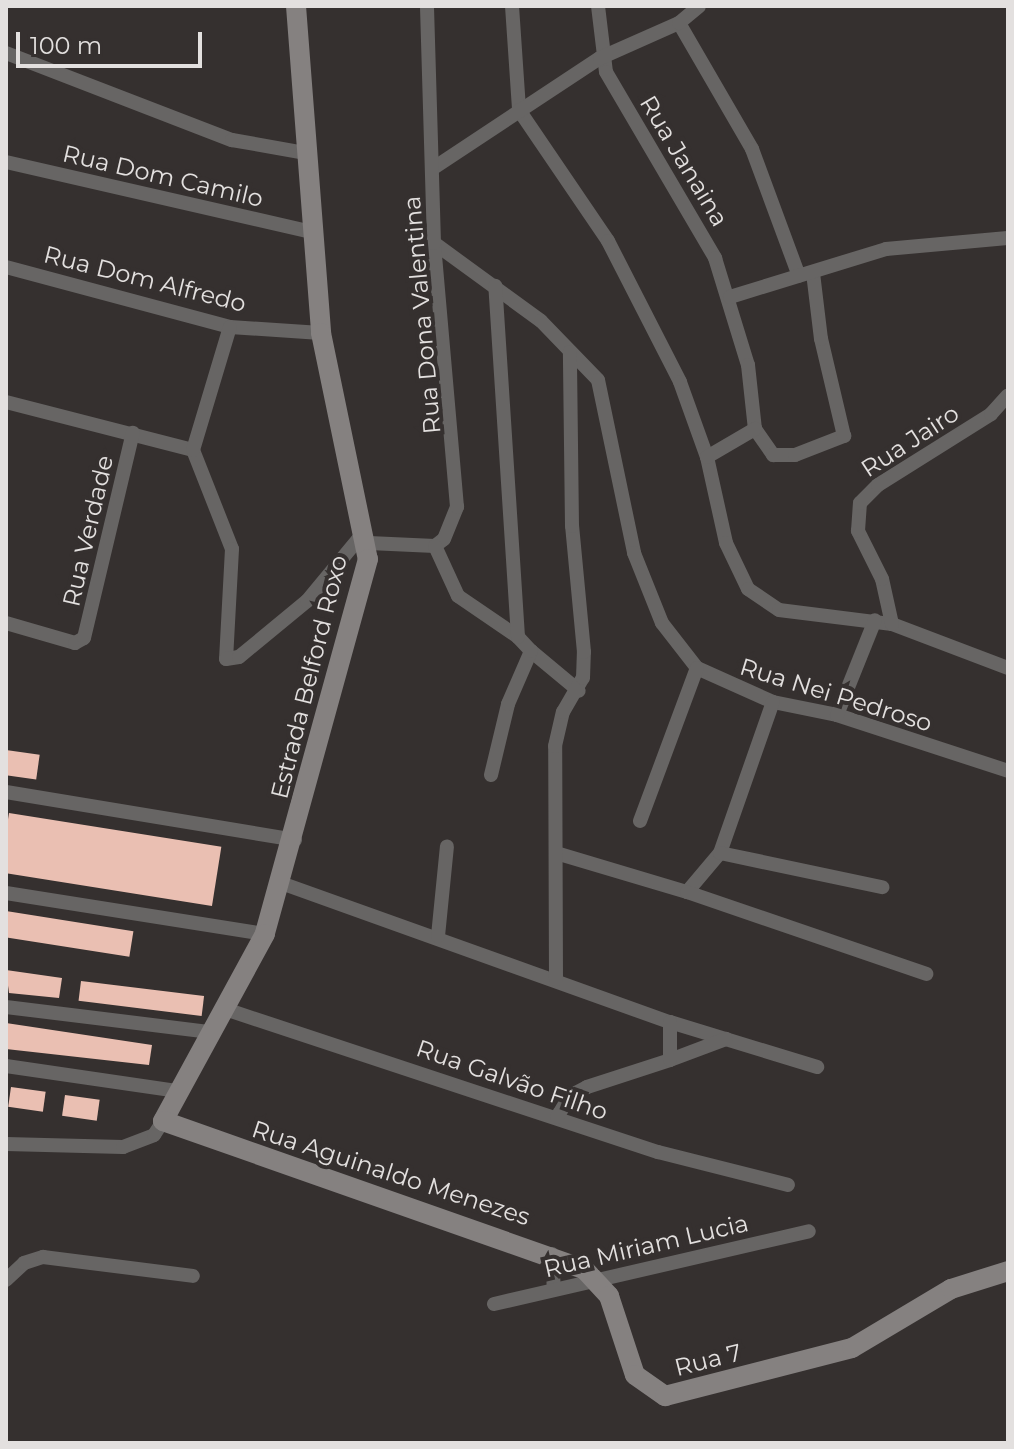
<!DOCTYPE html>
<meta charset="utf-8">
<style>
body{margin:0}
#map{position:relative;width:1014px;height:1449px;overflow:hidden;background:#35302f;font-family:Montserrat,sans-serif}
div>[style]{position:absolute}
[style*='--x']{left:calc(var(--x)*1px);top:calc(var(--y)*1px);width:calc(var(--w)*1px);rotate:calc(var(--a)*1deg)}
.building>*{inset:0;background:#eabfb2;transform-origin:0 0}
.street>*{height:14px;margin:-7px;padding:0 7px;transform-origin:7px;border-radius:7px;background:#676564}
.secondary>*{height:20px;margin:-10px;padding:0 10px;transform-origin:10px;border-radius:10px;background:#858180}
span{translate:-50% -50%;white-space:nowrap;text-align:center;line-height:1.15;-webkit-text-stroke:8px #35302f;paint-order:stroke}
.street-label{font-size:24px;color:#e3e0df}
.frame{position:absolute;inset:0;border:8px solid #e3e0df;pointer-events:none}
.scale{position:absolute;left:16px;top:32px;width:186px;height:36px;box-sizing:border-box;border:4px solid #e3e0df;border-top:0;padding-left:10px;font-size:24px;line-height:28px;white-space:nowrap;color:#e3e0df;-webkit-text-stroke:6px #35302f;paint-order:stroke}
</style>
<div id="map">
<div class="building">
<i style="left:6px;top:750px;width:34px;height:25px;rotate:8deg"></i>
<i style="left:9px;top:813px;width:215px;height:60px;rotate:9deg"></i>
<i style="left:6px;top:911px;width:129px;height:26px;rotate:9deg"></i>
<i style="clip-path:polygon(6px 970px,62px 978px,59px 998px,9px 993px)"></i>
<i style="left:81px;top:981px;width:124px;height:20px;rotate:7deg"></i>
<i style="clip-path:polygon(6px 1023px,152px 1045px,149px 1065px,6px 1049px)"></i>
<i style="left:11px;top:1087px;width:35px;height:20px;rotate:8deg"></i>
<i style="left:65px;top:1095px;width:35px;height:21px;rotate:8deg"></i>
</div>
<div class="street">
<i style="--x:512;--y:6;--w:104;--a:86.1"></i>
<i style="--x:519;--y:110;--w:158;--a:55.8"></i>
<i style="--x:608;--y:241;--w:158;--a:62.9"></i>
<i style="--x:680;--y:382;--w:80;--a:70.2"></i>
<i style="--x:707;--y:457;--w:88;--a:77.5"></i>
<i style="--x:726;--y:543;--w:51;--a:64.4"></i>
<i style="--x:748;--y:589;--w:37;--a:34"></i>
<i style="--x:779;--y:610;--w:114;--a:7.1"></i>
<i style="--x:892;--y:624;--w:124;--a:20.8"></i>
<i style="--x:598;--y:6;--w:66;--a:83.1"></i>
<i style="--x:606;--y:72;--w:216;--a:59.6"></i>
<i style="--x:715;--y:258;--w:112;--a:72.9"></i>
<i style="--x:748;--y:365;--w:64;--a:83.8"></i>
<i style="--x:755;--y:429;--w:32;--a:55"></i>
<i style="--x:773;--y:455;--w:22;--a:0"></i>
<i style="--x:795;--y:455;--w:53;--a:-21.2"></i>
<i style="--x:844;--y:436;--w:100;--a:-103.3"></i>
<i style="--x:821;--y:339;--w:66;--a:-96.9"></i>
<i style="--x:679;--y:23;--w:146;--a:59.9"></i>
<i style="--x:752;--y:149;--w:135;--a:69.7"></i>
<i style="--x:6;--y:53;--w:242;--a:21.1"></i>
<i style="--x:232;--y:140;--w:75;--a:10"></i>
<i style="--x:6;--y:162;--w:313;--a:12.9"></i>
<i style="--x:432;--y:169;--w:201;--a:-33.5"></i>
<i style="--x:600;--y:58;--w:86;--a:-23.9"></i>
<i style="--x:679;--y:23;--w:26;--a:-40"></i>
<i style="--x:434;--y:243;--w:132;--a:36.1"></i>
<i style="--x:541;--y:321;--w:82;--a:46"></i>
<i style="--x:598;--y:380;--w:177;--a:78.2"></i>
<i style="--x:634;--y:553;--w:75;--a:68.2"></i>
<i style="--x:662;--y:623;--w:57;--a:52.1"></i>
<i style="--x:697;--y:668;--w:83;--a:24.1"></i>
<i style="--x:773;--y:702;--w:65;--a:11.5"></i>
<i style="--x:837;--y:715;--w:180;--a:18.1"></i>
<i style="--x:6;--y:267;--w:232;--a:15"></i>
<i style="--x:230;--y:327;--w:91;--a:3.8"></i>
<i style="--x:730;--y:297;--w:163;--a:-17.1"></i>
<i style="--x:886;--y:249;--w:122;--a:-5.2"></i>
<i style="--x:6;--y:402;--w:193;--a:14.4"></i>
<i style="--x:193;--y:450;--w:106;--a:68.5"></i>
<i style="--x:232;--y:549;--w:110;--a:93.1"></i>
<i style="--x:226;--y:659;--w:13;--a:-9"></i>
<i style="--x:239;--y:657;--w:88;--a:-39.5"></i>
<i style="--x:307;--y:601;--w:89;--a:-50.4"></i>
<i style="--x:193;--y:450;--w:128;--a:-73.3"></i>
<i style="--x:707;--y:457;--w:56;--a:-30.3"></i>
<i style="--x:369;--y:543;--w:66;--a:2.6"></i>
<i style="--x:435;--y:546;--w:11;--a:-38"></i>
<i style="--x:444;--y:539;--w:35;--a:-68"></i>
<i style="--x:457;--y:507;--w:265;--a:-95"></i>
<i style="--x:434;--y:243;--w:237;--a:-91.7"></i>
<i style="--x:435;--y:546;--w:55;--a:65.3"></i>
<i style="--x:458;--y:596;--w:73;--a:34.3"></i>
<i style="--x:6;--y:623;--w:72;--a:16.2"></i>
<i style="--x:75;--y:643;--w:10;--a:-29"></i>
<i style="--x:84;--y:638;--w:211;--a:-76.6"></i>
<i style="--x:892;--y:624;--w:46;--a:-102.5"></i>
<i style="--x:882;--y:579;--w:54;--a:-116.6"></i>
<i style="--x:858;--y:531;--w:28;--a:-86"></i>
<i style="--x:860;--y:503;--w:25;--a:-45"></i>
<i style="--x:878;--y:485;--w:133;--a:-32.1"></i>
<i style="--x:991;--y:414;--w:25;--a:-48"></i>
<i style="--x:531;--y:651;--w:62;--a:39.8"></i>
<i style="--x:837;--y:715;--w:102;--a:-68.2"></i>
<i style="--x:491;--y:775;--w:73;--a:-76.5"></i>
<i style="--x:508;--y:704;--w:58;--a:-66.5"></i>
<i style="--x:531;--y:651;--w:19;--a:-133"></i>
<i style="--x:518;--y:637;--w:352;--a:-93.7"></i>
<i style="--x:6;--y:792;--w:293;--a:9.4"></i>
<i style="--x:640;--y:821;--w:163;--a:-69.6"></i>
<i style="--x:556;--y:853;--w:137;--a:16.6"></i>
<i style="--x:687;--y:892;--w:51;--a:-49.8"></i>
<i style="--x:720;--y:853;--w:160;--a:-70.7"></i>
<i style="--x:720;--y:853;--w:166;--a:11.9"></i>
<i style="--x:281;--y:883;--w:413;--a:19.7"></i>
<i style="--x:670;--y:1022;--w:154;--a:17"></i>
<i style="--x:687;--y:892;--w:253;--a:18.9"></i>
<i style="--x:6;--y:893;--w:262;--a:9"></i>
<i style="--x:438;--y:936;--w:90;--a:-84.3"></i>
<i style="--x:556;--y:979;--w:233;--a:-90.2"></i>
<i style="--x:555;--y:746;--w:35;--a:-77"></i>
<i style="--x:563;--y:712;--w:39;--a:-60"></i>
<i style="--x:583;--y:678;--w:26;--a:-88"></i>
<i style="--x:584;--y:652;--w:127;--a:-95.4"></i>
<i style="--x:572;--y:526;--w:174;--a:-90.7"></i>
<i style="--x:6;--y:1007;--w:206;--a:7"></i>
<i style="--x:225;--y:1009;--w:456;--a:18.3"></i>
<i style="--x:658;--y:1152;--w:134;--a:14.2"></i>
<i style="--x:670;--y:1060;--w:60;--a:-20.6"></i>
<i style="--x:6;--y:1066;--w:174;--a:8.3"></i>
<i style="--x:557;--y:1117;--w:25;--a:-58"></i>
<i style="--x:570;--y:1096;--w:19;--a:-28"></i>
<i style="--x:587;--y:1087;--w:87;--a:-18"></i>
<i style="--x:670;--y:1060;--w:38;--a:-90"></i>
<i style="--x:6;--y:1144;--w:117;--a:1.5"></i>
<i style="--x:123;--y:1147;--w:33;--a:-21"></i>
<i style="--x:154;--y:1135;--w:17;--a:-57"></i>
<i style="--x:552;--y:1254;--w:35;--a:87"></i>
<i style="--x:6;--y:1280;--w:25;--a:-43"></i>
<i style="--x:24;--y:1263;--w:20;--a:-18"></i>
<i style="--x:43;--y:1257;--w:151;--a:7.2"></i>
<i style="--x:494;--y:1304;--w:323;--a:-13"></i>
</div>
<div class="secondary">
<i style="--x:296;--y:6;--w:328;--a:85.6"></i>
<i style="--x:321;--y:333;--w:231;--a:78.3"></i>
<i style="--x:368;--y:559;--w:389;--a:105.4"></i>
<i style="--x:265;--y:934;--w:213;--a:118.6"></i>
<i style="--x:163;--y:1121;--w:446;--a:19.4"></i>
<i style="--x:584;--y:1269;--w:37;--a:47"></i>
<i style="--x:609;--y:1296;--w:83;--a:71.8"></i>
<i style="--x:635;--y:1375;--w:37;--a:35"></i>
<i style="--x:665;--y:1396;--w:193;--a:-14.4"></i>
<i style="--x:852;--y:1348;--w:115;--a:-30.8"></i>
<i style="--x:951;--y:1289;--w:60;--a:-17.5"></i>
</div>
<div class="street-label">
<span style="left:684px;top:161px;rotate:59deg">Rua Janaina</span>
<span style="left:163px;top:176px;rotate:13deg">Rua Dom Camilo</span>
<span style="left:145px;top:279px;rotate:14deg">Rua Dom Alfredo</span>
<span style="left:422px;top:315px;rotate:-95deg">Rua Dona Valentina</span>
<span style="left:910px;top:441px;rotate:-33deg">Rua Jairo</span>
<span style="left:88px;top:531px;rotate:-77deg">Rua Verdade</span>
<span style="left:309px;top:677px;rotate:-76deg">Estrada Belford Roxo</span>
<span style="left:836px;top:695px;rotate:17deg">Rua Nei Pedroso</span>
<span style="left:512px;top:1080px;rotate:19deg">Rua Galvão Filho</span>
<span style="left:391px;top:1173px;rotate:18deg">Rua Aguinaldo Menezes</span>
<span style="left:646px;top:1246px;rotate:-13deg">Rua Miriam Lucia</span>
<span style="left:708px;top:1360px;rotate:-14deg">Rua 7</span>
</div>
<div class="frame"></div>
<div class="scale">100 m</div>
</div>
